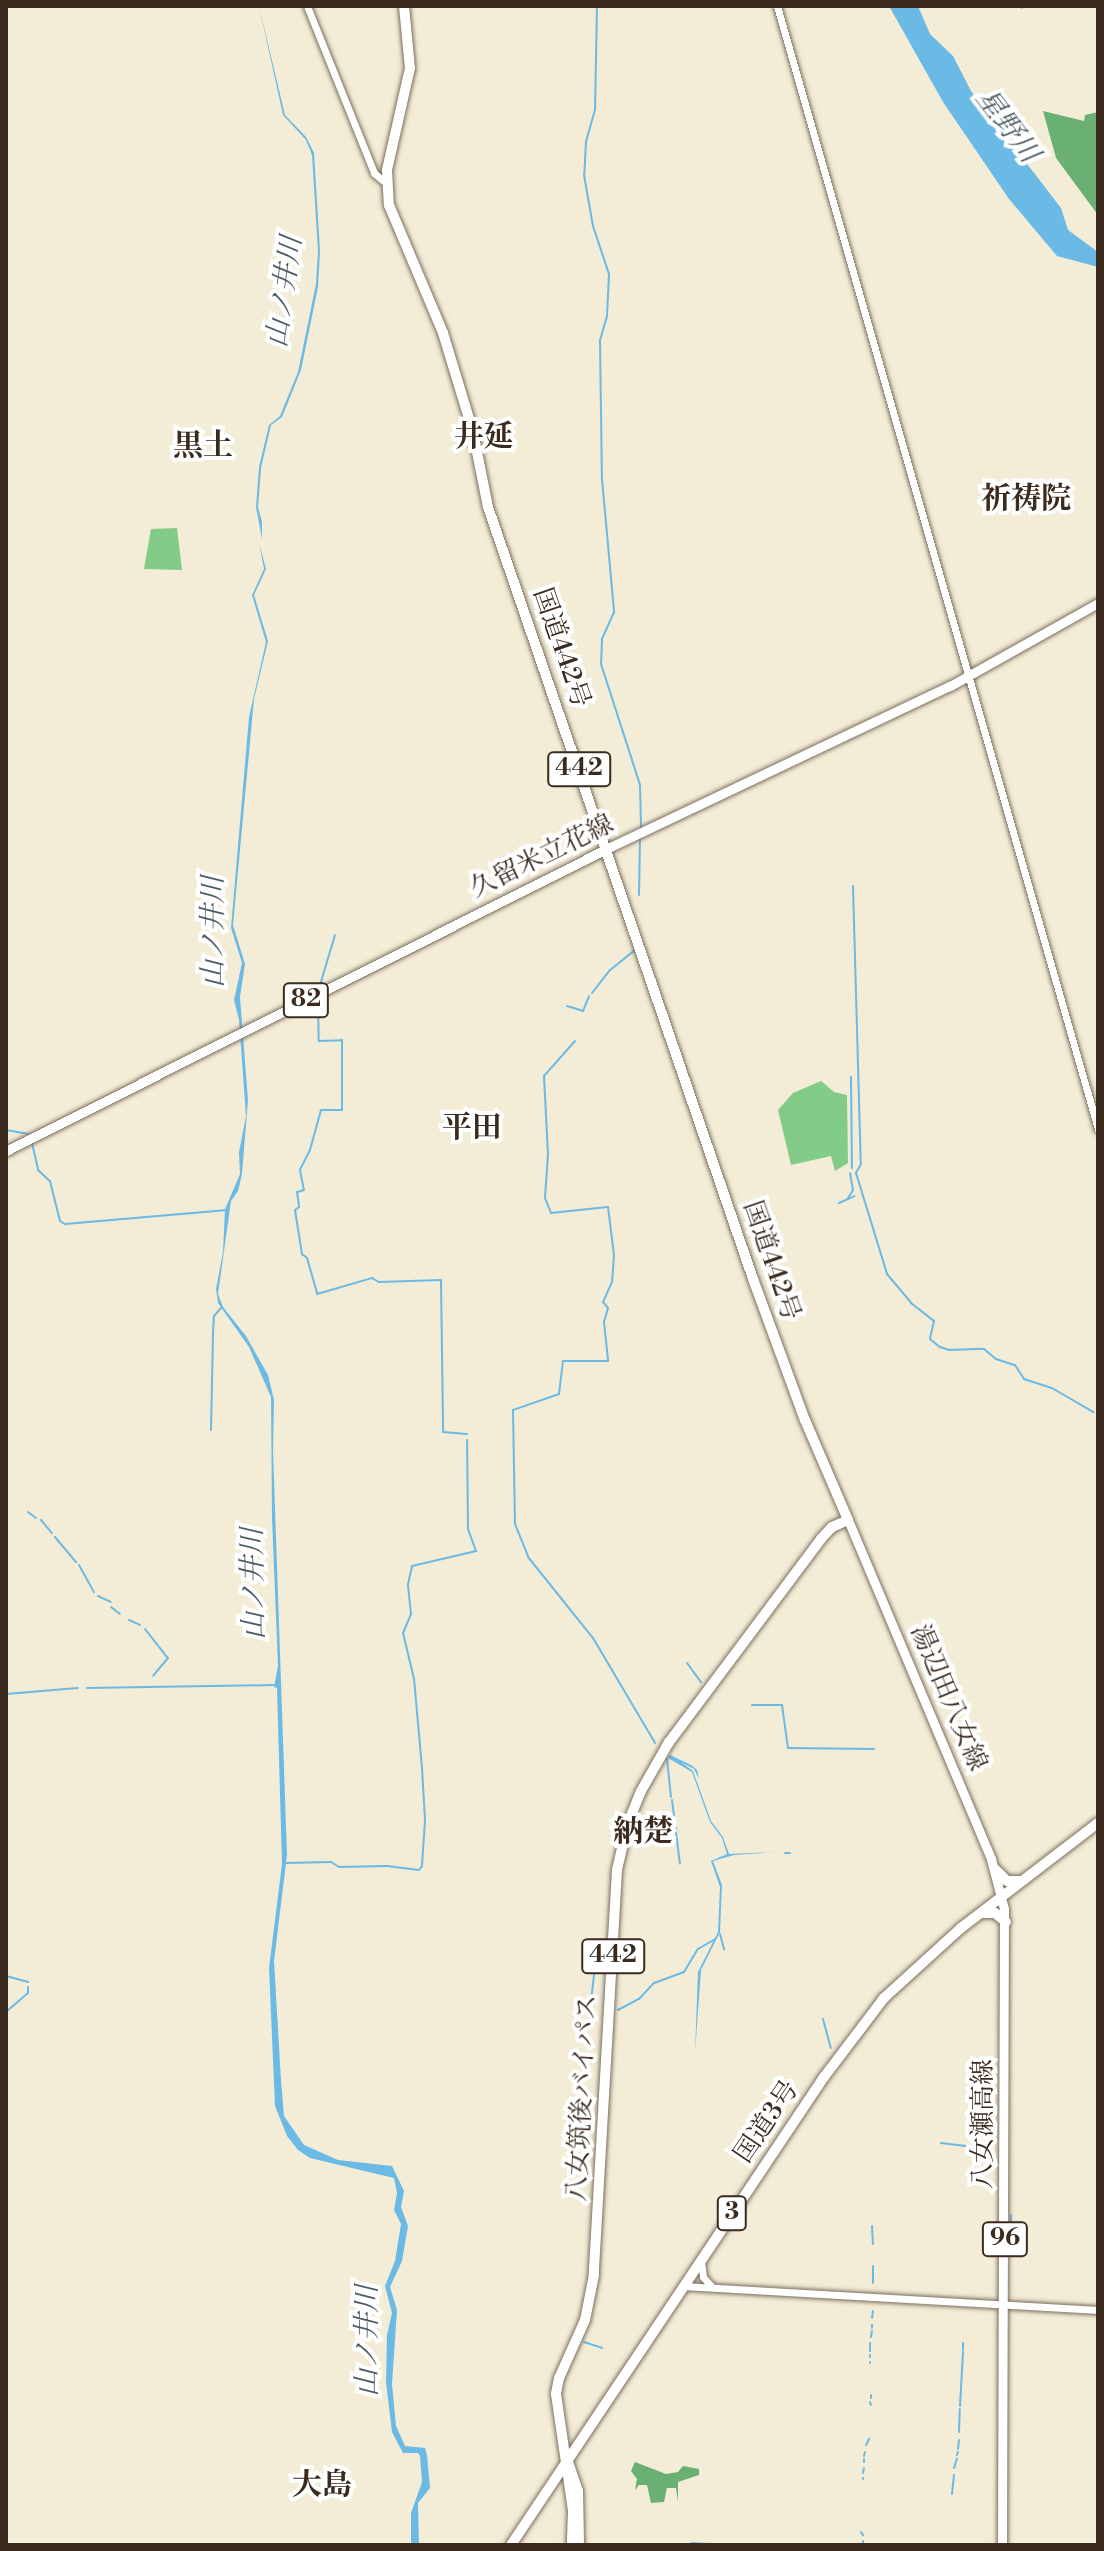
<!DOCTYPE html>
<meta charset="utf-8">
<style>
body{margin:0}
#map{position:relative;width:1104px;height:2551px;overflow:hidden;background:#f3ecd6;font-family:"Libre Bodoni","Noto Serif JP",serif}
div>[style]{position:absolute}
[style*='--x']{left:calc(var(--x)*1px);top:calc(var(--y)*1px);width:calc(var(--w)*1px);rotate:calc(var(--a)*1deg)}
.green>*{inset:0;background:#83cc88}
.forest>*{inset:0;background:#6ab074}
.water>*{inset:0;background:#6bbae5}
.stream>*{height:2px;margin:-1px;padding:0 1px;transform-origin:1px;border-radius:1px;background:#6bbae5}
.roads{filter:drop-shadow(0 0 2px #7b6e5e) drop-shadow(0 0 2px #7b6e5e)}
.minor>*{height:7px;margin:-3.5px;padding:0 3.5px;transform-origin:3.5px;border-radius:3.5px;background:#fff}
.major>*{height:9px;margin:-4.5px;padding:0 4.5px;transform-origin:4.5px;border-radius:4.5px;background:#fff}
.highway>*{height:10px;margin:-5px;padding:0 5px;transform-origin:5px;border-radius:5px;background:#fff}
span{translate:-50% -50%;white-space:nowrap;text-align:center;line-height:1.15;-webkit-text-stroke:8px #fff;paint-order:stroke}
.shield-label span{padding:2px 6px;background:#fff;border:2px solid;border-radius:6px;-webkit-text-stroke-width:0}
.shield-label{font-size:24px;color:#3b2a1e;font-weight:700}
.street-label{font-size:26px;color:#3b2a1e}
.water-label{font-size:28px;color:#4c5c64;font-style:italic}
.quarter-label{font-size:30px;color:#3b2a1e;font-weight:700}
.frame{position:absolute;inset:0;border:8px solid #3b2a1e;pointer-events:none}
</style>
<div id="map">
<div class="green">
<i style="clip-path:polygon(177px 528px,182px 570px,144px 569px,151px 529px)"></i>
<i style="clip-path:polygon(821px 1081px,834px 1092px,847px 1095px,848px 1163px,835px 1171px,831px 1156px,791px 1165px,778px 1110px,793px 1093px)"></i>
</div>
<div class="forest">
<i style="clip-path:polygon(1043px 111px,1084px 121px,1085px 115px,1098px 112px,1098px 215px,1056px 158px)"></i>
<i style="clip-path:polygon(635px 2462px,666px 2474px,678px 2472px,683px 2466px,699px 2469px,699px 2475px,678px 2482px,678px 2502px,676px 2488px,667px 2488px,664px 2502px,651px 2503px,647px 2485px,639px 2485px,635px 2490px,637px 2479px,631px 2471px)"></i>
</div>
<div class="water">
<i style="clip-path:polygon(259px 6px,285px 115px,306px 137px,314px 153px,320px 251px,318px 287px,301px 370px,282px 417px,271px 425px,261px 468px,258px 507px,262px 522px,262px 539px,256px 507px,259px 467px,269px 425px,280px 416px,298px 372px,316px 284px,318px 251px,312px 155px,306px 140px,283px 115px)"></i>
<i style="clip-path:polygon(889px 6px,918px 6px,930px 34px,953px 56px,971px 91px,1061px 208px,1068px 230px,1098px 252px,1098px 267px,1057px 256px,1009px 199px,943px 102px)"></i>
<i style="clip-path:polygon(259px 543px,266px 569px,254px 595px,268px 641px,254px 699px,233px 925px,245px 964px,240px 997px,248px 1100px,242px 1174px,238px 1191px,231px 1201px,218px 1294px,223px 1307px,246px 1336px,268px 1375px,274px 1400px,273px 1450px,287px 1855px,274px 1961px,281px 2080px,284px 2116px,304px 2145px,338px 2160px,392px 2166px,404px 2191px,401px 2207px,408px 2226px,402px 2261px,390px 2287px,397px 2310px,392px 2384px,396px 2426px,405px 2446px,425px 2448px,427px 2455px,430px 2488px,418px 2503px,419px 2545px,412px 2545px,411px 2541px,411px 2513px,422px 2482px,420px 2456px,418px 2453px,403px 2453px,392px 2432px,386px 2382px,387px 2335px,392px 2313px,385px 2286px,395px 2261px,401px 2224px,394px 2210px,397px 2193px,394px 2178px,310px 2158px,298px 2150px,287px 2136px,275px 2106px,269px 1968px,282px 1864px,277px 1688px,274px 1687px,278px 1666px,272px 1518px,271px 1397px,249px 1347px,218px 1303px,216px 1289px,223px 1252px,225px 1209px,240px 1174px,239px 1152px,246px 1116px,239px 1020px,234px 1000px,242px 963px,231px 928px,249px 717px,266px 642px,252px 595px,264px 569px)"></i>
<i style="clip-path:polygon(670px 1755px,691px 1765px,697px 1770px,699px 1779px,694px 1769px,681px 1762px,693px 1771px,711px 1821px,723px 1837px,729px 1854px,777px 1852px,734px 1855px,713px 1861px,722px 1885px,720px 1932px,701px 1970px,695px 2053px,698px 1972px,718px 1932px,720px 1887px,711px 1861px,727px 1854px,722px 1838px,710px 1822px,692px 1772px,668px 1758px)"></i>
</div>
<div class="stream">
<i style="--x:597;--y:6;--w:104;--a:91.1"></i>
<i style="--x:595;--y:110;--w:33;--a:106"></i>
<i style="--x:586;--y:142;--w:33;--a:93"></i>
<i style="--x:584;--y:175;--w:52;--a:80"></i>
<i style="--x:593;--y:226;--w:51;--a:71.6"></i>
<i style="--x:609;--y:274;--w:42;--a:92.7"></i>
<i style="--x:607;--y:316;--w:26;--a:106"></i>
<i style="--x:600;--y:341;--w:138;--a:89.2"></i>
<i style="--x:602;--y:479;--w:134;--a:84.8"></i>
<i style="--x:614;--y:612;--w:30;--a:114"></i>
<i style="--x:602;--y:639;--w:25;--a:92"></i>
<i style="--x:601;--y:664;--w:127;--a:72.1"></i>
<i style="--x:640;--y:785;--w:42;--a:88.6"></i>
<i style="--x:1021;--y:6;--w:2;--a:63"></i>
<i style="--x:853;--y:886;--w:278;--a:88.4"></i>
<i style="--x:861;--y:1164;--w:10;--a:119"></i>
<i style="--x:856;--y:1173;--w:106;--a:72.9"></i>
<i style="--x:887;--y:1274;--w:38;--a:50"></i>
<i style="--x:911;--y:1303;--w:29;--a:38"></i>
<i style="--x:934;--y:1321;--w:18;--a:103"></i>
<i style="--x:930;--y:1339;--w:13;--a:39"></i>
<i style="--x:940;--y:1347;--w:9;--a:18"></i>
<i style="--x:949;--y:1350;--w:35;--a:-2"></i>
<i style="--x:984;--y:1349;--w:16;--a:40"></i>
<i style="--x:996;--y:1359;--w:20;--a:18"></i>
<i style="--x:1015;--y:1365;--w:17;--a:57"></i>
<i style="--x:1024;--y:1379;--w:29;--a:18"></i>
<i style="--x:1052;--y:1388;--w:48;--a:30.3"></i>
<i style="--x:639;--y:895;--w:58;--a:-89"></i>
<i style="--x:320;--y:985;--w:52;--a:-73.3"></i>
<i style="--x:592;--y:993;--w:28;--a:-52"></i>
<i style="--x:609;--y:971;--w:32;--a:-39"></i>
<i style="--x:318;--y:1002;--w:39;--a:89"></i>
<i style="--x:319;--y:1041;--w:23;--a:-2"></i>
<i style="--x:342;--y:1040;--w:70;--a:90"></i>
<i style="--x:342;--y:1110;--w:21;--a:180"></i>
<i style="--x:321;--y:1110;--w:41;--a:105.4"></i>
<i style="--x:310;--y:1150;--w:22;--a:117"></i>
<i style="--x:300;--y:1170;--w:20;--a:79"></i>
<i style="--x:304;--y:1190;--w:7;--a:164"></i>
<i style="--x:297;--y:1192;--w:15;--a:82"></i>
<i style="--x:299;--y:1207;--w:5;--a:143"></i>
<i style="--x:295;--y:1210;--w:45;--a:81"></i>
<i style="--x:302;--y:1254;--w:6;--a:39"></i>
<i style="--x:307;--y:1258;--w:37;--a:74"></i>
<i style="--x:317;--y:1294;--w:57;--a:-16.2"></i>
<i style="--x:372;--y:1278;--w:8;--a:30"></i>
<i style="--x:379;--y:1282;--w:62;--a:-1.8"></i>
<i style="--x:441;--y:1280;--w:152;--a:89.2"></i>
<i style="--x:443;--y:1432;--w:24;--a:5"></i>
<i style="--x:567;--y:1006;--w:17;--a:17"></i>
<i style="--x:583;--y:1011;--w:16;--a:-68"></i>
<i style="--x:575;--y:1041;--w:47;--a:131.5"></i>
<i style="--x:544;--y:1076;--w:78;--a:87.1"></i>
<i style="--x:548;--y:1154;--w:44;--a:93.9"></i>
<i style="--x:545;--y:1198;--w:16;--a:68"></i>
<i style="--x:551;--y:1213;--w:57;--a:-6"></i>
<i style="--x:608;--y:1207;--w:48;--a:82.9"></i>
<i style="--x:614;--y:1255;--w:27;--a:94"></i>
<i style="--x:612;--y:1282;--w:22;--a:114"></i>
<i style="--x:603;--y:1302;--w:8;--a:50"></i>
<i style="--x:608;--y:1308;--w:15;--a:106"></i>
<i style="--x:604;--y:1322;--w:39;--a:84"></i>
<i style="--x:608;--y:1361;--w:45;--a:180"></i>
<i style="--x:563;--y:1361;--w:33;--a:97"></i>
<i style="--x:559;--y:1394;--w:49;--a:160.8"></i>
<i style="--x:513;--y:1410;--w:114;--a:89"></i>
<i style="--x:515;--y:1524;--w:35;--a:68"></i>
<i style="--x:528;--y:1557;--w:104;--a:51.3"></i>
<i style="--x:593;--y:1638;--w:122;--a:59.4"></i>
<i style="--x:851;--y:1077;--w:91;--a:89.4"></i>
<i style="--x:6;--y:1130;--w:22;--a:10"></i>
<i style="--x:32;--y:1143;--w:28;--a:77"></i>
<i style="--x:38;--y:1170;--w:16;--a:43"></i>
<i style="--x:50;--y:1181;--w:41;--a:76"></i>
<i style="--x:60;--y:1221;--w:6;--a:31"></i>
<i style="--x:65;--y:1224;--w:163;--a:-4.9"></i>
<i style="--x:848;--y:1198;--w:9;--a:-58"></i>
<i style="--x:853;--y:1190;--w:17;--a:-100"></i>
<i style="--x:839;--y:1203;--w:17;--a:-24"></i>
<i style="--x:211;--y:1430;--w:97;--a:-88.8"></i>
<i style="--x:213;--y:1333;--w:17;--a:-87"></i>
<i style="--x:214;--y:1316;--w:11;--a:-49"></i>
<i style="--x:28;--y:1512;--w:10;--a:37"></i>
<i style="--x:41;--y:1520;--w:17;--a:50"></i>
<i style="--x:55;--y:1537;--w:33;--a:50"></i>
<i style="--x:79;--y:1565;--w:31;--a:61"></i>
<i style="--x:98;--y:1596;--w:14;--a:25"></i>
<i style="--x:111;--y:1607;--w:11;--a:38"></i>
<i style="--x:129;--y:1620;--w:12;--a:24"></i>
<i style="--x:145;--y:1629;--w:37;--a:52"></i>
<i style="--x:168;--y:1658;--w:23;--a:130"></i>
<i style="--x:687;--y:1663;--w:24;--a:54"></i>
<i style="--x:87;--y:1688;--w:187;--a:-0.9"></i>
<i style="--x:6;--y:1694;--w:72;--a:-4.8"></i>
<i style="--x:752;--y:1705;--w:30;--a:0"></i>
<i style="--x:782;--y:1705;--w:43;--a:82.1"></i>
<i style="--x:788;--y:1748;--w:86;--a:0.7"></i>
<i style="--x:667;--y:1759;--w:38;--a:84"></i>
<i style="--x:672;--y:1800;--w:64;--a:82.9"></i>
<i style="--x:785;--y:1853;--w:5;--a:0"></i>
<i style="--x:286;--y:1863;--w:45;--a:-1.3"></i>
<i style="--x:331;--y:1862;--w:9;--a:32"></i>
<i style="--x:339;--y:1867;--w:48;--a:-1.2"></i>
<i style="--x:387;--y:1866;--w:32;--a:7"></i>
<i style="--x:419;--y:1870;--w:5;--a:-53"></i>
<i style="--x:422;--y:1866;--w:46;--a:-86.3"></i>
<i style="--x:425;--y:1820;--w:52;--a:-93.3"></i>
<i style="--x:422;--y:1768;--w:89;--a:-95.1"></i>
<i style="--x:414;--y:1679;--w:47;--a:-103.4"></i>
<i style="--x:403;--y:1633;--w:21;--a:-67"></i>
<i style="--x:411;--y:1614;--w:30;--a:-96"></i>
<i style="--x:408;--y:1584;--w:18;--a:-77"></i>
<i style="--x:412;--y:1566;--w:66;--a:-13.2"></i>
<i style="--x:476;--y:1551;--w:23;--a:-110"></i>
<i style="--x:468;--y:1529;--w:89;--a:-90.6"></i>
<i style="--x:720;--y:1934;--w:16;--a:75"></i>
<i style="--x:6;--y:1976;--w:23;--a:15"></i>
<i style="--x:618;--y:2010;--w:24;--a:-28"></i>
<i style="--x:639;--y:1999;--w:22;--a:-47"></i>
<i style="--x:654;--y:1983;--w:32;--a:-20"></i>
<i style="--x:684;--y:1972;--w:27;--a:-59"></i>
<i style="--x:698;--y:1949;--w:20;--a:-30"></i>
<i style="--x:6;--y:2012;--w:29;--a:-41"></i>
<i style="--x:28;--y:1993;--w:6;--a:-90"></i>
<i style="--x:823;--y:2019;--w:30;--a:75"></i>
<i style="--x:593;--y:2022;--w:4;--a:-153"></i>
<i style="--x:589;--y:2020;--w:63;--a:-83.7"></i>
<i style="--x:941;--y:2143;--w:25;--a:7"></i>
<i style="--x:872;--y:2226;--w:18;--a:87"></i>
<i style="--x:1011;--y:2237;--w:22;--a:-90"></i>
<i style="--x:873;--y:2266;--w:17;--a:90"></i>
<i style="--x:872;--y:2318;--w:7;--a:-82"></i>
<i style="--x:872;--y:2328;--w:3;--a:-90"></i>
<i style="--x:871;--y:2337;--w:6;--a:-81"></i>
<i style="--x:584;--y:2342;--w:19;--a:18"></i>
<i style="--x:963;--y:2350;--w:7;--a:-90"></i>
<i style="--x:870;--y:2351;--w:8;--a:-90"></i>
<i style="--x:870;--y:2355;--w:2;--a:90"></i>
<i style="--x:870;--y:2362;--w:1;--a:90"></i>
<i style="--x:871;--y:2398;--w:3;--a:-90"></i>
<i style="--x:870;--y:2402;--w:3;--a:72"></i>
<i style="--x:960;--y:2406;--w:54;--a:-86.8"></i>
<i style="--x:959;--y:2432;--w:23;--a:-88"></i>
<i style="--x:866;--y:2445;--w:7;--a:-63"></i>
<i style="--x:958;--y:2449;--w:9;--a:-84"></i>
<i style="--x:957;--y:2455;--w:3;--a:-72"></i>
<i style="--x:864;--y:2456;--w:4;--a:-76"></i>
<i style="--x:864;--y:2462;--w:3;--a:-90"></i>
<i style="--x:954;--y:2468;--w:10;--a:-73"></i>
<i style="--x:863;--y:2473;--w:5;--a:-79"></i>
<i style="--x:863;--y:2479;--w:1;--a:-90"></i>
<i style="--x:952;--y:2494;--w:19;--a:-84"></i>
<i style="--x:861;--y:2532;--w:4;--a:56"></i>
<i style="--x:692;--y:2543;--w:26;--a:4"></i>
<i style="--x:863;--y:2545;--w:4;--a:-90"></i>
</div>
<div class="roads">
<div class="minor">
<i style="--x:307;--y:6;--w:180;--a:68.1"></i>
<i style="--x:374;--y:173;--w:16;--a:40"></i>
<i style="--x:777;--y:6;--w:1168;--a:74.05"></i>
<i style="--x:701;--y:2262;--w:15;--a:82"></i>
<i style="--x:703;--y:2277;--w:12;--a:48"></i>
<i style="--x:683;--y:2286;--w:416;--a:3.3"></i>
</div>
<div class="major">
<i style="--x:6;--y:1151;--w:672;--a:-26.72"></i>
<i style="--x:606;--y:849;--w:381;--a:-25.4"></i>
<i style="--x:950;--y:686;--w:170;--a:-29.3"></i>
<i style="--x:848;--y:1520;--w:368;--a:67.1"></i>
<i style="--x:991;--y:1859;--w:52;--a:75.4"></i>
<i style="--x:1004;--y:1909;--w:636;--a:90.18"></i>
</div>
<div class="highway">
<i style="--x:404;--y:6;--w:62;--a:84.5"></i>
<i style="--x:410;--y:68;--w:105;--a:102.7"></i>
<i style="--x:387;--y:170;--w:35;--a:87"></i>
<i style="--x:389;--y:205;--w:139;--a:67.1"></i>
<i style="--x:443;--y:333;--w:103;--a:73.1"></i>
<i style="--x:473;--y:432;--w:76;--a:78.7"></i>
<i style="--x:488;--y:507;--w:816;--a:71.05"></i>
<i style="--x:753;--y:1279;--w:150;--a:69.8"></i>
<i style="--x:805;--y:1420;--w:109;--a:66.7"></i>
<i style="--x:848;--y:1520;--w:17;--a:156"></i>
<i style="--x:832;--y:1527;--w:16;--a:133"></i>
<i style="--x:821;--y:1539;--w:254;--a:126.8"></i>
<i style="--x:669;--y:1742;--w:56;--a:119.7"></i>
<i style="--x:641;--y:1791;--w:38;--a:112"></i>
<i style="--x:627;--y:1826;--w:45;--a:102.8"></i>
<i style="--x:617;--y:1870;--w:406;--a:93.3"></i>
<i style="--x:594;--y:2275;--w:46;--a:101.3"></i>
<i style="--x:585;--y:2320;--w:64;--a:114.1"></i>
<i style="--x:559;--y:2378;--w:16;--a:101"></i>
<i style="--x:556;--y:2394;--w:118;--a:81.7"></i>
<i style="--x:573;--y:2511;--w:34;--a:92"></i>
<i style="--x:996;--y:1870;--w:16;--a:45"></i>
<i style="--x:1007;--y:1881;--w:14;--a:0"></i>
<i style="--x:982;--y:1913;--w:13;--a:0"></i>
<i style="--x:995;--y:1913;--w:14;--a:39"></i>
<i style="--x:568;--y:2462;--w:31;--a:71"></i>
<i style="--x:578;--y:2491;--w:54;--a:88.9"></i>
<i style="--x:511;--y:2545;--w:563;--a:-56.23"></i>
<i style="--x:824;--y:2077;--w:99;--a:-52.8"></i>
<i style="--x:884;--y:1998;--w:104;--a:-42.3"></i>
<i style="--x:961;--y:1928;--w:173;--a:-37.5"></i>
</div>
</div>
<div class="shield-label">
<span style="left:579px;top:769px">442</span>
<span style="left:306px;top:1000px">82</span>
<span style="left:613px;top:1956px">442</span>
<span style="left:732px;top:2213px">3</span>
<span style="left:1005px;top:2239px">96</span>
</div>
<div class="street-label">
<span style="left:561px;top:648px;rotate:71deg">国道442号</span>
<span style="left:542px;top:857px;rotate:-26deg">久留米立花線</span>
<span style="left:771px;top:1261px;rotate:71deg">国道442号</span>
<span style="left:948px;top:1698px;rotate:67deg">湯辺田八女線</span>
<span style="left:583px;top:2098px;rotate:-87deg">八女筑後バイパス</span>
<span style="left:767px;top:2122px;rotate:-56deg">国道3号</span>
<span style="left:984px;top:2124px;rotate:-90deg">八女瀬高線</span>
</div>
<div class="water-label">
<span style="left:1007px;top:126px;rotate:53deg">星野川</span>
<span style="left:285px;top:292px;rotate:-82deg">山ノ井川</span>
<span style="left:214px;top:932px;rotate:-90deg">山ノ井川</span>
<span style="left:254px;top:1584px;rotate:-91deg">山ノ井川</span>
<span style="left:368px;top:2341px;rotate:-90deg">山ノ井川</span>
</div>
<div class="quarter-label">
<span style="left:484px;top:437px">井延</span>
<span style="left:203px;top:446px">黒土</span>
<span style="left:1026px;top:499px">祈祷院</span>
<span style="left:472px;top:1128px">平田</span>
<span style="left:643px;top:1832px">納楚</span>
<span style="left:322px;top:2485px">大島</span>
</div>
<div class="frame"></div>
</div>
